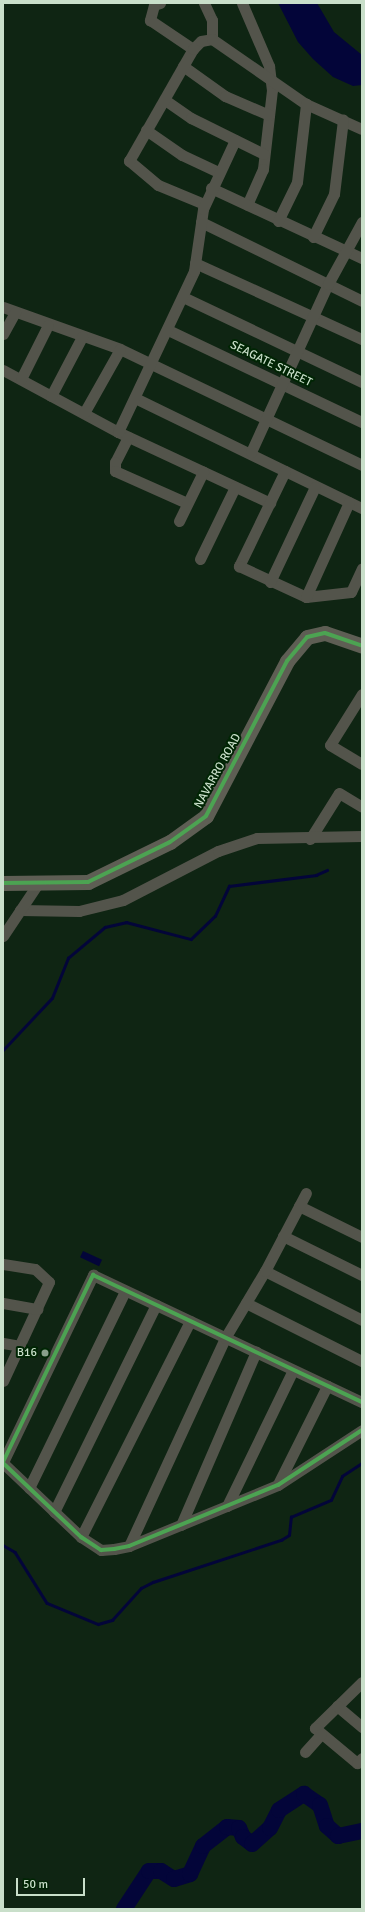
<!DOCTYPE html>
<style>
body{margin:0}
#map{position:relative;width:365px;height:1912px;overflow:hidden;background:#0f2513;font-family:Signika,sans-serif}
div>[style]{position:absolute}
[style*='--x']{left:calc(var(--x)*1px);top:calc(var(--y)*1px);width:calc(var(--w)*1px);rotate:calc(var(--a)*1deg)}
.water>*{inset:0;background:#030539;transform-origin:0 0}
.stream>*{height:2.5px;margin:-1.25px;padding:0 1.25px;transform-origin:1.25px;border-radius:1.25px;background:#030539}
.river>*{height:16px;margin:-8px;padding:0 8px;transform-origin:8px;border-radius:8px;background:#030539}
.street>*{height:11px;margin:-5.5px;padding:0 5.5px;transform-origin:5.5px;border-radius:5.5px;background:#53544b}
.secondary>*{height:15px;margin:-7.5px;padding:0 7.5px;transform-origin:7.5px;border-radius:7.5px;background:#5e5e54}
.cycleway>*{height:4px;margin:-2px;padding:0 2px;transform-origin:2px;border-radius:2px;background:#4ca352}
.dots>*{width:11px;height:11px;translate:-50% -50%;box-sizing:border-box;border:2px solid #002504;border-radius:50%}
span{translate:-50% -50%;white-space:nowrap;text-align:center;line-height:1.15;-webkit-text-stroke:4px #002504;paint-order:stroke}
.street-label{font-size:12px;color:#c9dfca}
.poi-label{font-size:12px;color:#c9dfca}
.right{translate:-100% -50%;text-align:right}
.frame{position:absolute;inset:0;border:4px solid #c9dfca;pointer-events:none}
.scale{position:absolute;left:16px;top:1878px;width:69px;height:18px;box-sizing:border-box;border:2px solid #c9dfca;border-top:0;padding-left:5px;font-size:12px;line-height:14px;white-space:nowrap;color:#c9dfca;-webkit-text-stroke:3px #002504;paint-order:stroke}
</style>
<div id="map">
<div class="water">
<i style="clip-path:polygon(278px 3px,317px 3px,334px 32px,362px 55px,362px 85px,353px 86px,333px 77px,313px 59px,298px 42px)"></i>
<i style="left:83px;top:1251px;width:21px;height:7px;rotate:25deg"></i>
</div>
<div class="stream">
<i style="--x:3;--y:1050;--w:71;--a:-46.7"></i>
<i style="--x:52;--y:998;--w:43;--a:-68.2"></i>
<i style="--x:68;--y:958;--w:48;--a:-40"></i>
<i style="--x:105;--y:927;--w:22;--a:-13"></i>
<i style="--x:126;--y:922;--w:67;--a:14.7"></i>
<i style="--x:191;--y:939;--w:33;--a:-44"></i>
<i style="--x:215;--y:916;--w:33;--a:-65"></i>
<i style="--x:229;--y:886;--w:88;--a:-7.2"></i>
<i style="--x:316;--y:875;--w:12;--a:-24"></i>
<i style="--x:3;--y:1545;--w:14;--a:30"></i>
<i style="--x:15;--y:1552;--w:60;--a:57.9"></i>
<i style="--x:47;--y:1603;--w:55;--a:22.4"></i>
<i style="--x:98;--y:1624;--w:15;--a:-16"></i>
<i style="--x:112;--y:1620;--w:43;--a:-47.8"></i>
<i style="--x:141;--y:1588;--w:13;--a:-27"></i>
<i style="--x:153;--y:1582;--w:135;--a:-18.2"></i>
<i style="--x:281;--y:1540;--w:9;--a:-32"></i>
<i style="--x:289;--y:1535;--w:18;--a:-84"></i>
<i style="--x:291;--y:1517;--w:43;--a:-23"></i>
<i style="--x:331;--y:1500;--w:26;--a:-65"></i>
<i style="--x:342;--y:1476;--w:24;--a:-33"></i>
</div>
<div class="river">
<i style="--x:124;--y:1909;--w:45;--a:-56.7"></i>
<i style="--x:149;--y:1871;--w:12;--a:0"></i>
<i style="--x:161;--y:1871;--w:15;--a:32"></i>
<i style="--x:174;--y:1879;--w:17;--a:-17"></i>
<i style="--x:190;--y:1874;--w:31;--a:-65"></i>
<i style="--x:203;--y:1846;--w:31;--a:-38"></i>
<i style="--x:227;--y:1827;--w:12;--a:5"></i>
<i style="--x:239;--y:1828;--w:10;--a:66"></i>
<i style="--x:243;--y:1837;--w:11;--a:38"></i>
<i style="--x:252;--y:1844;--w:24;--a:-42"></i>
<i style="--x:270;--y:1828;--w:20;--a:-63"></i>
<i style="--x:279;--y:1810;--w:30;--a:-33"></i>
<i style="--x:304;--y:1794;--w:19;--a:35"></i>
<i style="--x:320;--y:1805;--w:22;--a:72"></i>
<i style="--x:327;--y:1826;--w:15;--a:42"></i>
<i style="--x:338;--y:1836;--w:25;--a:-12"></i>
</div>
<div class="street">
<i style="--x:160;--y:3;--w:6;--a:162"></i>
<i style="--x:154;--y:5;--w:16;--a:105"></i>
<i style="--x:150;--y:20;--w:52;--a:34"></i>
<i style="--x:204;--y:3;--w:19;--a:65"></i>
<i style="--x:212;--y:20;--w:19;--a:90"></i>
<i style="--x:242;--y:3;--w:69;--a:66.8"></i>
<i style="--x:269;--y:66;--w:24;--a:83"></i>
<i style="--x:272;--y:90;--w:80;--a:96.5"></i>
<i style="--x:263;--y:169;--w:39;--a:114"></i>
<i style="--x:183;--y:66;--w:52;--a:35.5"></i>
<i style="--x:225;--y:96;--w:48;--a:23.4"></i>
<i style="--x:165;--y:100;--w:32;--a:35"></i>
<i style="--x:191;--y:118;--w:81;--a:26.3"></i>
<i style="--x:146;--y:130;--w:44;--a:34.8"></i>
<i style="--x:182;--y:155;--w:40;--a:25"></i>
<i style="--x:211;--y:188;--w:166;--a:24.9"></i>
<i style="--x:204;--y:204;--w:50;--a:-157.6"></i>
<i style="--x:158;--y:185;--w:38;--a:-140"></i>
<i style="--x:129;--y:161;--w:129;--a:-60.3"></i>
<i style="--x:193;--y:49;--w:11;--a:-45"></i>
<i style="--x:201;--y:41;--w:11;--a:-10"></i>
<i style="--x:212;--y:39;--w:114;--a:34.7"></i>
<i style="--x:306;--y:104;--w:61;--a:24.1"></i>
<i style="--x:278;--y:221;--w:43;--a:-64"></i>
<i style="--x:297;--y:182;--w:79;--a:-83.4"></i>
<i style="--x:201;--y:222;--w:179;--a:26.1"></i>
<i style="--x:313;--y:237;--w:48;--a:-64"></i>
<i style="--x:334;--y:194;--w:75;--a:-83.1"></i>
<i style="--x:195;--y:263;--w:183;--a:24.5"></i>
<i style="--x:183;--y:297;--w:198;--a:25.4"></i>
<i style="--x:3;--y:307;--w:124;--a:19.7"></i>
<i style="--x:120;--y:349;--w:268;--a:25.6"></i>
<i style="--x:168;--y:330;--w:215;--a:25.4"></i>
<i style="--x:3;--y:334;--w:25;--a:-61"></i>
<i style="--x:3;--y:370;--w:131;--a:28.3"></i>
<i style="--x:118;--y:432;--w:168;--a:25"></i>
<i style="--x:21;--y:379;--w:60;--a:-63.4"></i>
<i style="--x:51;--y:396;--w:67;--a:-62.3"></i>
<i style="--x:135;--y:398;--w:252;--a:25.9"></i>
<i style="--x:84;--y:413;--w:73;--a:-60.6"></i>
<i style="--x:118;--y:432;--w:178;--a:-64.7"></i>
<i style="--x:194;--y:271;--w:63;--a:-81.7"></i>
<i style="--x:203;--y:209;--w:76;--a:-65.1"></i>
<i style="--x:128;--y:437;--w:28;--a:117"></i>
<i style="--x:115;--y:462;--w:9;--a:90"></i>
<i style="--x:115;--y:471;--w:79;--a:24"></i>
<i style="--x:251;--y:452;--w:185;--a:-65.4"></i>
<i style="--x:328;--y:284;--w:71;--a:-61.3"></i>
<i style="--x:285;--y:471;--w:106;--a:115.8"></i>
<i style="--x:239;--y:566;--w:74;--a:24.8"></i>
<i style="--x:306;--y:597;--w:45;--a:-6.3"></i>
<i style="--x:351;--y:592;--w:26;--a:-65"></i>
<i style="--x:179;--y:521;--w:55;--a:-63.9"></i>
<i style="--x:200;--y:559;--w:80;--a:-64.1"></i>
<i style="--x:270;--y:582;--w:105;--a:-64.7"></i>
<i style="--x:306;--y:597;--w:104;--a:-65.6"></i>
<i style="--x:362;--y:694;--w:60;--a:122.1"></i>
<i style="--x:330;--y:745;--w:37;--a:31"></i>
<i style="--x:310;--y:839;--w:54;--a:-57.8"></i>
<i style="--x:339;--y:793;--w:27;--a:31"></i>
<i style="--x:20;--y:910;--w:59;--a:1"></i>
<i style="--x:79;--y:911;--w:45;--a:-14"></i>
<i style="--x:123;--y:900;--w:107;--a:-27.3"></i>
<i style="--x:218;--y:851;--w:41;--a:-18.4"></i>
<i style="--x:257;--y:838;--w:105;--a:-1.1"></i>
<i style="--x:3;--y:936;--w:61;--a:-56.3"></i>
<i style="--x:299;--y:1206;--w:70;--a:26.2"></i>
<i style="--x:283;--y:1236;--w:88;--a:26.3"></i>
<i style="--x:3;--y:1264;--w:32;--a:9"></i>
<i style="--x:35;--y:1269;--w:19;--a:43"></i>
<i style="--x:49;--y:1282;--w:109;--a:114.9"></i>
<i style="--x:265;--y:1271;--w:109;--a:26.8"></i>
<i style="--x:3;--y:1303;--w:35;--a:10"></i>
<i style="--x:246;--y:1303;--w:130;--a:26.6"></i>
<i style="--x:3;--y:1343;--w:17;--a:10"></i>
<i style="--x:3;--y:1462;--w:208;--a:-64.3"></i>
<i style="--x:93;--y:1275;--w:297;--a:25.3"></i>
<i style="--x:3;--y:1463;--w:108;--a:43.5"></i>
<i style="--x:81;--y:1537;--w:24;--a:33"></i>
<i style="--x:101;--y:1550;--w:13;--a:-4"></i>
<i style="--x:114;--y:1549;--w:15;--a:-11"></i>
<i style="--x:129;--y:1546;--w:161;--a:-22.3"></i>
<i style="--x:278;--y:1485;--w:100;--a:-33.2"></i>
<i style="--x:278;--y:1484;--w:110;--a:-63.4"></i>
<i style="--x:29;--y:1488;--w:219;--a:-64"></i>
<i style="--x:227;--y:1506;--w:151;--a:-64.1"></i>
<i style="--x:54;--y:1512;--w:231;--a:-63.8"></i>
<i style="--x:181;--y:1525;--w:189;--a:-66.6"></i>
<i style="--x:81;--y:1537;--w:242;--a:-63.2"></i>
<i style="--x:129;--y:1546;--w:229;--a:-65.2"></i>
<i style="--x:225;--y:1338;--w:78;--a:-59.2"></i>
<i style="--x:265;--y:1271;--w:88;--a:-62.3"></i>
<i style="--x:362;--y:1682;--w:66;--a:135.6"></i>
<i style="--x:315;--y:1728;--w:55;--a:39.8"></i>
<i style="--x:357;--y:1763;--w:7;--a:-45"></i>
<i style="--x:337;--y:1706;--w:33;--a:40"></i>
<i style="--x:305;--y:1752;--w:24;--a:-48"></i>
</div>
<div class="secondary">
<i style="--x:3;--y:883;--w:85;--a:-0.7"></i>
<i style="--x:88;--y:882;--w:91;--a:-26"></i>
<i style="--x:170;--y:842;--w:44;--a:-35.8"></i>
<i style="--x:206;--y:816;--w:175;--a:-62.4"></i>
<i style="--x:287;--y:661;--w:31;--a:-50"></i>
<i style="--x:307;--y:637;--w:18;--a:-13"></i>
<i style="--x:325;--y:633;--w:39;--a:19"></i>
</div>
<div class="cycleway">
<i style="--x:3;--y:883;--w:85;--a:-0.7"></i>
<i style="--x:88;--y:882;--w:91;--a:-26"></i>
<i style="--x:170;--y:842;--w:44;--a:-35.8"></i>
<i style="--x:206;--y:816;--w:175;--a:-62.4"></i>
<i style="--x:287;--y:661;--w:31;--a:-50"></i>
<i style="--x:307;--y:637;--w:18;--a:-13"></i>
<i style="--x:325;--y:633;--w:39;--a:19"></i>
<i style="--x:3;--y:1462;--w:208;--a:-64.3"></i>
<i style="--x:93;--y:1275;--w:297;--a:25.3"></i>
<i style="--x:3;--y:1463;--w:108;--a:43.5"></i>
<i style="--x:81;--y:1537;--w:24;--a:33"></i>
<i style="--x:101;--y:1550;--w:13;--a:-4"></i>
<i style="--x:114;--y:1549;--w:15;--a:-11"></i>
<i style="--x:129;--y:1546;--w:161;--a:-22.3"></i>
<i style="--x:278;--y:1485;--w:100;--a:-33.2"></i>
</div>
<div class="dots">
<i style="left:45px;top:1353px;background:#889e8a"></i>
</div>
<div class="street-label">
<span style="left:271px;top:364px;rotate:26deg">SEAGATE STREET</span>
<span style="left:218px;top:771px;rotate:-61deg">NAVARRO ROAD</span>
</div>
<div class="poi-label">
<span class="right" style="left:37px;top:1353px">B16</span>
</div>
<div class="frame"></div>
<div class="scale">50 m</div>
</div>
